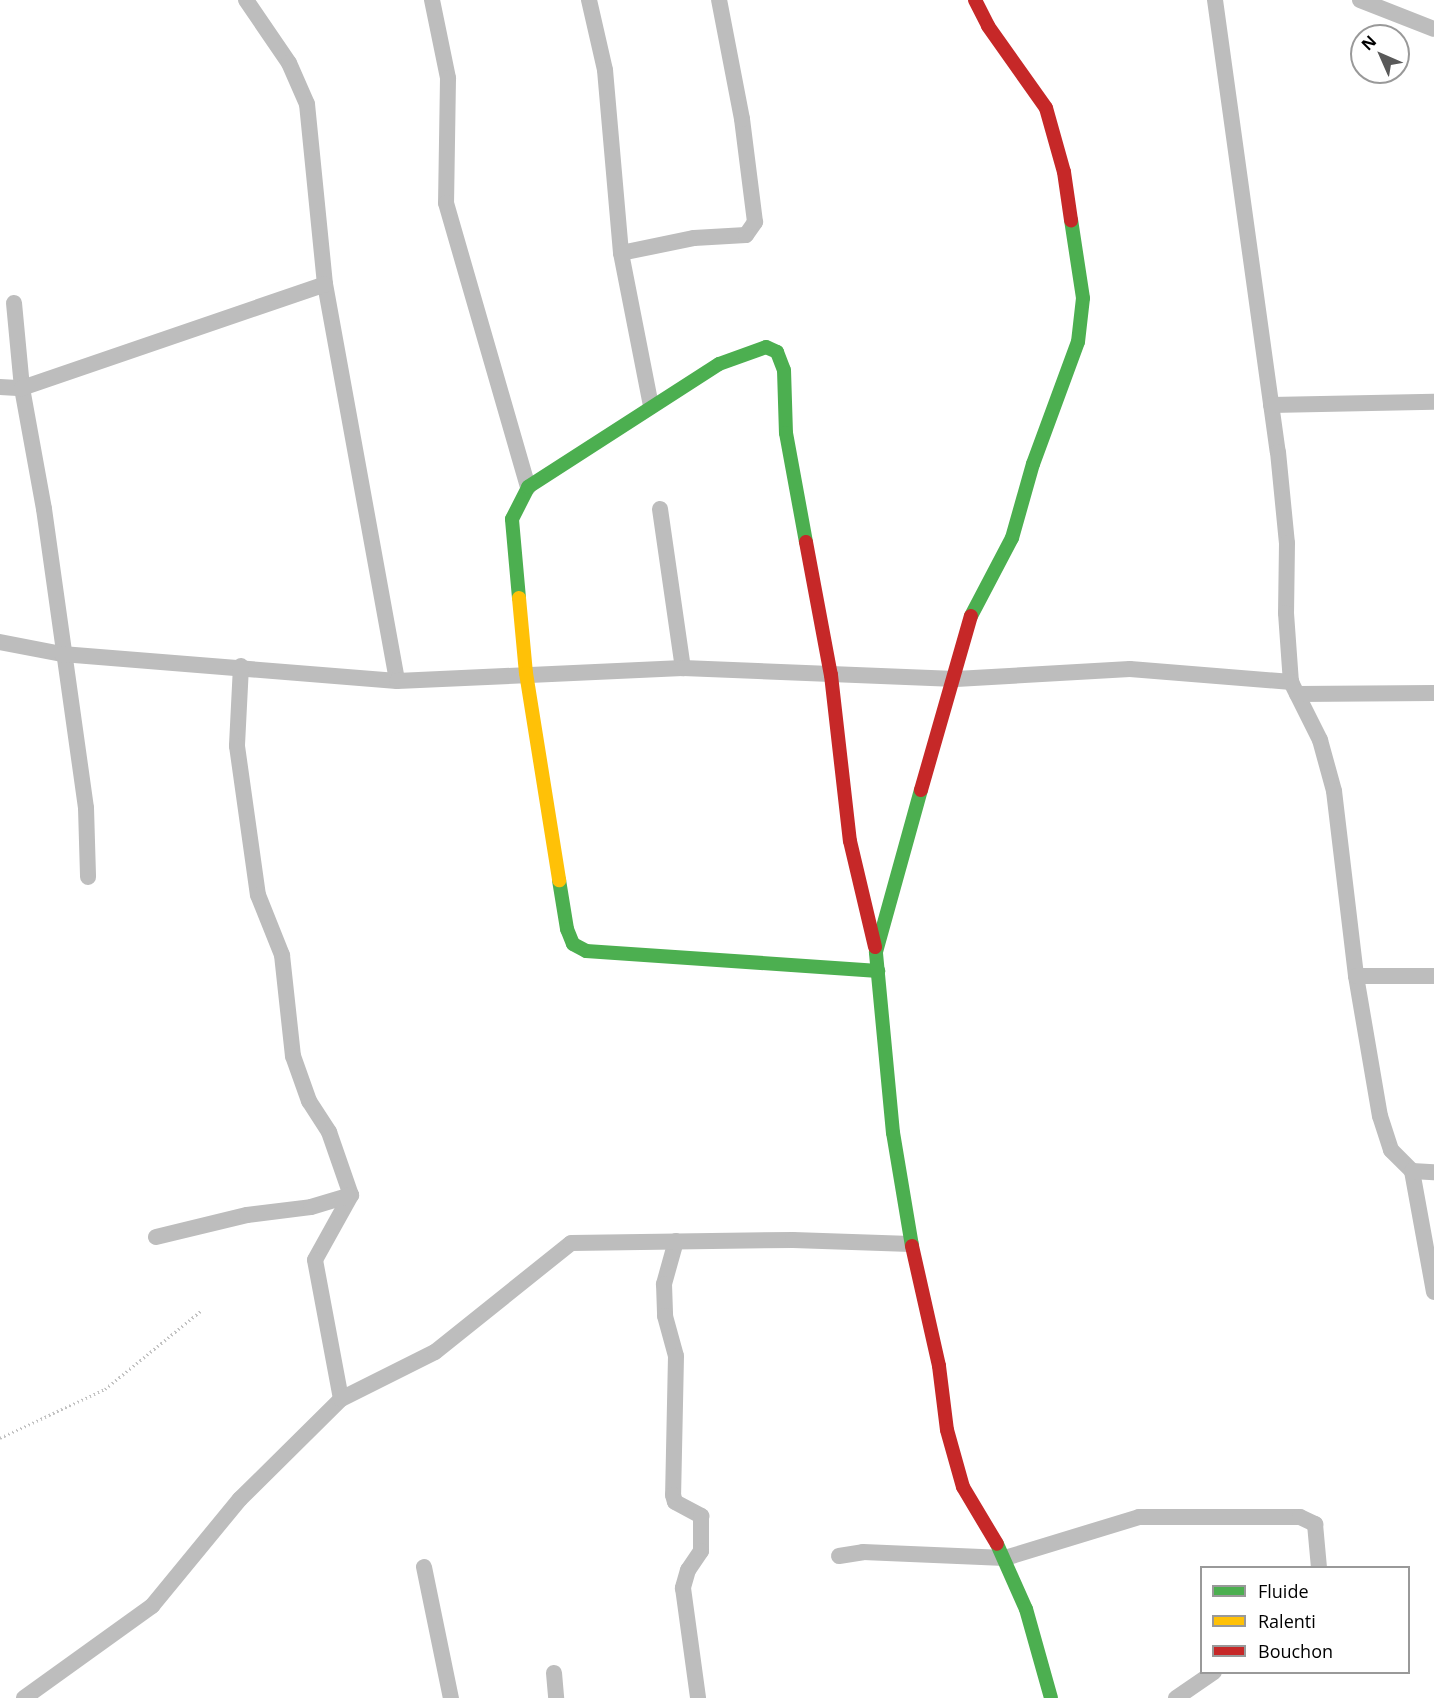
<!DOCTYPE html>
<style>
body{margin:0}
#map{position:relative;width:1434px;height:1698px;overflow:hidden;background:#fff;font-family:"Open Sans",sans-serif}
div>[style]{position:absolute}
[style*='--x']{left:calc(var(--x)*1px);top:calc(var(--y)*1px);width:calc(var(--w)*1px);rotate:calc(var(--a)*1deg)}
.path>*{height:3px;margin-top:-1.5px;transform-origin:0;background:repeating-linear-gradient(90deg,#c2c2c2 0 1.5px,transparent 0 4.5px)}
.street>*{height:16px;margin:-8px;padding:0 8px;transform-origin:8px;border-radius:8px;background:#bdbdbd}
.fast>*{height:14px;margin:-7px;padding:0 7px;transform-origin:7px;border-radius:7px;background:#4caf50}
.slow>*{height:14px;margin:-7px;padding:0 7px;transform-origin:7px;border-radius:7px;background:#ffc107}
.jam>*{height:14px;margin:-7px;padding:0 7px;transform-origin:7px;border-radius:7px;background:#c62828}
span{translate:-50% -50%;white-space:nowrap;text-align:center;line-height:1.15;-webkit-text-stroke:5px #fff;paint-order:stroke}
.legend{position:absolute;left:1200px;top:1566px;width:210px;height:108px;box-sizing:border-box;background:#fff;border:2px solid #999;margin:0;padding:8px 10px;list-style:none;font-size:18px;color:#000}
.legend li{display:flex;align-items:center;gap:12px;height:30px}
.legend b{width:30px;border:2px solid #999}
.north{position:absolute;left:1350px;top:24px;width:60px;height:60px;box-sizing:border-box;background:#fff;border:2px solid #999;border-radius:50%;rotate:315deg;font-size:16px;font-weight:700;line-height:24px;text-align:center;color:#000}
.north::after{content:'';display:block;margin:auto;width:21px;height:27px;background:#595959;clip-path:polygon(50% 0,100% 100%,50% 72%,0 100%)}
</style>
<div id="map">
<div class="path">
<i style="--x:0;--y:1438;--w:116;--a:-25"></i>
<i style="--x:105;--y:1389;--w:125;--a:-39.2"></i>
</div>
<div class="street">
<i style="--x:246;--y:0;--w:76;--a:55.7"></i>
<i style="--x:289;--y:63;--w:45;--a:66.3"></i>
<i style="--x:307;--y:104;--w:181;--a:84.3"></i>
<i style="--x:325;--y:284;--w:403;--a:79.7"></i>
<i style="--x:432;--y:0;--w:80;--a:78.4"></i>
<i style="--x:448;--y:78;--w:125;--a:90.9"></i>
<i style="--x:446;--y:203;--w:296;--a:73.9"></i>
<i style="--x:589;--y:0;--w:72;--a:77.1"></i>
<i style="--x:605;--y:70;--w:184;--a:85"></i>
<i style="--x:621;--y:253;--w:156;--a:78.9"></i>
<i style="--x:1215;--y:0;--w:456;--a:82.1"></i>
<i style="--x:1278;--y:452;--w:91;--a:84.4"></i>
<i style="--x:1287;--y:543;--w:70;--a:90.8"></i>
<i style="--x:1286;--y:613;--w:69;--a:85.9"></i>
<i style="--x:1291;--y:682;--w:65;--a:63.4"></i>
<i style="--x:1320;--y:740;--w:53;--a:74.6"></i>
<i style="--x:1334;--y:791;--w:186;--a:83.2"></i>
<i style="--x:1356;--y:976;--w:142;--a:80.3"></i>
<i style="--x:1380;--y:1116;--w:36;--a:72"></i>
<i style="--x:1391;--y:1150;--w:30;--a:45"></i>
<i style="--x:1412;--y:1171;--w:123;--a:79.7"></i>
<i style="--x:1360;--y:0;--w:79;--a:21.4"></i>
<i style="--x:621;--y:253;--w:75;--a:-11.6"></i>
<i style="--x:694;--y:238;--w:52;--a:-3.3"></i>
<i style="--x:746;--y:235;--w:16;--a:-55"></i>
<i style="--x:755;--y:222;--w:104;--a:-97.2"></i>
<i style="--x:742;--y:119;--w:121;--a:-100.9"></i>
<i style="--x:14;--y:303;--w:85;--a:84.6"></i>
<i style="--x:22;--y:388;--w:123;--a:79.7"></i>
<i style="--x:44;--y:509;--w:302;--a:82"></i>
<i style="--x:86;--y:808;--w:69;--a:88.3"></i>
<i style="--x:0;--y:387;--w:22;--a:3"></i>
<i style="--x:22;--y:388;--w:320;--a:-18.9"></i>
<i style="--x:1271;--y:405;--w:163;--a:-1.1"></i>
<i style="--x:660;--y:509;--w:161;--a:81.8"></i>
<i style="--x:0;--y:642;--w:63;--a:11"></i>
<i style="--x:62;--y:654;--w:336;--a:4.6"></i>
<i style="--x:397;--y:681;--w:286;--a:-2.6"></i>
<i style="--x:683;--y:668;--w:273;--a:2.3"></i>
<i style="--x:956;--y:679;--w:174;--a:-3.3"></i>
<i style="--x:1130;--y:669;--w:162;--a:4.6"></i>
<i style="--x:241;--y:666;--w:80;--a:92.9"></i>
<i style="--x:237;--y:746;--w:150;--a:82"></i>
<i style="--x:258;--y:895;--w:65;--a:68.2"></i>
<i style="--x:282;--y:955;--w:102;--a:83.8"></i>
<i style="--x:293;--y:1056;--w:48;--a:70.4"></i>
<i style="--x:309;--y:1101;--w:37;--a:57"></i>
<i style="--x:329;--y:1132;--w:67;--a:70.8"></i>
<i style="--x:351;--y:1195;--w:74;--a:119"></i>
<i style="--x:315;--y:1260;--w:141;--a:79.4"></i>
<i style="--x:1297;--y:694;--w:137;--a:-0.4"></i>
<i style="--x:1356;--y:976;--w:78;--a:0"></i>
<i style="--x:1412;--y:1171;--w:22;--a:3"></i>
<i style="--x:156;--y:1237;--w:94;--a:-13.6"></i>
<i style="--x:247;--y:1215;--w:64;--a:-7.1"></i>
<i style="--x:311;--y:1207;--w:42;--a:-16.7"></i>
<i style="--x:676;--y:1241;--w:45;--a:105.6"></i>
<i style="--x:664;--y:1284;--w:32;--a:88"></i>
<i style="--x:665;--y:1316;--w:41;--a:74.6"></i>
<i style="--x:676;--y:1356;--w:139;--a:91.2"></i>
<i style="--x:673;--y:1495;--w:7;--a:74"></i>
<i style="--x:675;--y:1502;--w:30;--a:28"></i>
<i style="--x:701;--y:1516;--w:35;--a:90"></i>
<i style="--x:701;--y:1551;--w:23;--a:124"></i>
<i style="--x:688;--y:1570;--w:19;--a:106"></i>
<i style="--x:683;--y:1588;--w:111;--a:82.2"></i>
<i style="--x:839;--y:1556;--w:24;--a:-9"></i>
<i style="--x:863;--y:1552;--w:142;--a:2.4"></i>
<i style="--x:1005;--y:1558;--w:140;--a:-17"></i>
<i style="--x:1139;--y:1517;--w:161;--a:0"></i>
<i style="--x:1300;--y:1517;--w:17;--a:25"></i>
<i style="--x:1315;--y:1524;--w:44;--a:84.8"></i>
<i style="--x:424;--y:1567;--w:134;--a:78.4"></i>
<i style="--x:554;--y:1673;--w:25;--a:85"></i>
<i style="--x:24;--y:1698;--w:158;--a:-35.7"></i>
<i style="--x:152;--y:1606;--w:139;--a:-50.6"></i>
<i style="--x:240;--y:1499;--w:142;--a:-44.7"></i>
<i style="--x:341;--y:1399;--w:105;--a:-26.6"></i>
<i style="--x:435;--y:1352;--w:174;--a:-38.7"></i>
<i style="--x:571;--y:1243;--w:222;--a:-0.8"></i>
<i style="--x:793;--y:1240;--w:118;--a:1.9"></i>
<i style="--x:1176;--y:1698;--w:46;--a:-34.4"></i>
</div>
<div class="fast">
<i style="--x:519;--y:598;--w:79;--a:-95.1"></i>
<i style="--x:512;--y:519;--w:36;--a:-63"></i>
<i style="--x:528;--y:487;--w:227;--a:-32.8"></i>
<i style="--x:719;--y:364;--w:50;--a:-19.9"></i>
<i style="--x:766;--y:347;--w:12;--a:24"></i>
<i style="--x:777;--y:352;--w:19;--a:69"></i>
<i style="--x:784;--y:370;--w:63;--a:88.2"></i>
<i style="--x:786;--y:433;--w:111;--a:79.6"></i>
<i style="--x:971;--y:616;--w:88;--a:-62.3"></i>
<i style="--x:1012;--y:538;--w:77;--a:-74.2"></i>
<i style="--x:1033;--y:464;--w:130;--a:-69.8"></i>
<i style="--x:1078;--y:342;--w:44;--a:-83.5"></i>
<i style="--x:1083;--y:298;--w:79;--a:-98.7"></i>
<i style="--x:559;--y:880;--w:50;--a:80.7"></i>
<i style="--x:567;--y:929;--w:16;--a:68"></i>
<i style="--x:573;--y:944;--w:15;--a:28"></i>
<i style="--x:586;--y:951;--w:293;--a:3.9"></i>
<i style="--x:912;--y:1246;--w:115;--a:-99.5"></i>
<i style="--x:893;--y:1133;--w:182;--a:-95.4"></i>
<i style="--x:876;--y:952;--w:168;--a:-74.5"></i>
<i style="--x:997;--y:1544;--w:71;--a:66"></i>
<i style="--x:1026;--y:1609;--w:92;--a:74.3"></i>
</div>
<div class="slow">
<i style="--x:519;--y:598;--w:75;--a:84.7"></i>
<i style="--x:526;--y:673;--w:210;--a:80.9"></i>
</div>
<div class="jam">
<i style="--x:975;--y:0;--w:29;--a:63"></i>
<i style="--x:988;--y:26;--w:100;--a:54.7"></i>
<i style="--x:1046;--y:108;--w:66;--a:74.3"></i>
<i style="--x:1064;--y:172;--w:49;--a:81.7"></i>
<i style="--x:806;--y:542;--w:135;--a:79.4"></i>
<i style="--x:831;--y:675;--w:167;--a:83.5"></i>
<i style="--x:850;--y:841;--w:109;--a:76.7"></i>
<i style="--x:921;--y:790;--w:181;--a:-74"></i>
<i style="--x:912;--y:1246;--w:123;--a:77.3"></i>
<i style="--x:939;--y:1366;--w:64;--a:82.9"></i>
<i style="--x:947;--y:1430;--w:59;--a:74.3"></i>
<i style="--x:963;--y:1487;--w:66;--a:59.2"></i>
</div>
<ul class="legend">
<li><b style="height:8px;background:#4caf50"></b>Fluide</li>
<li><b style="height:8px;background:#ffc107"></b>Ralenti</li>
<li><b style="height:8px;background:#c62828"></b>Bouchon</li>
</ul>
<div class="north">N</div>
</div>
